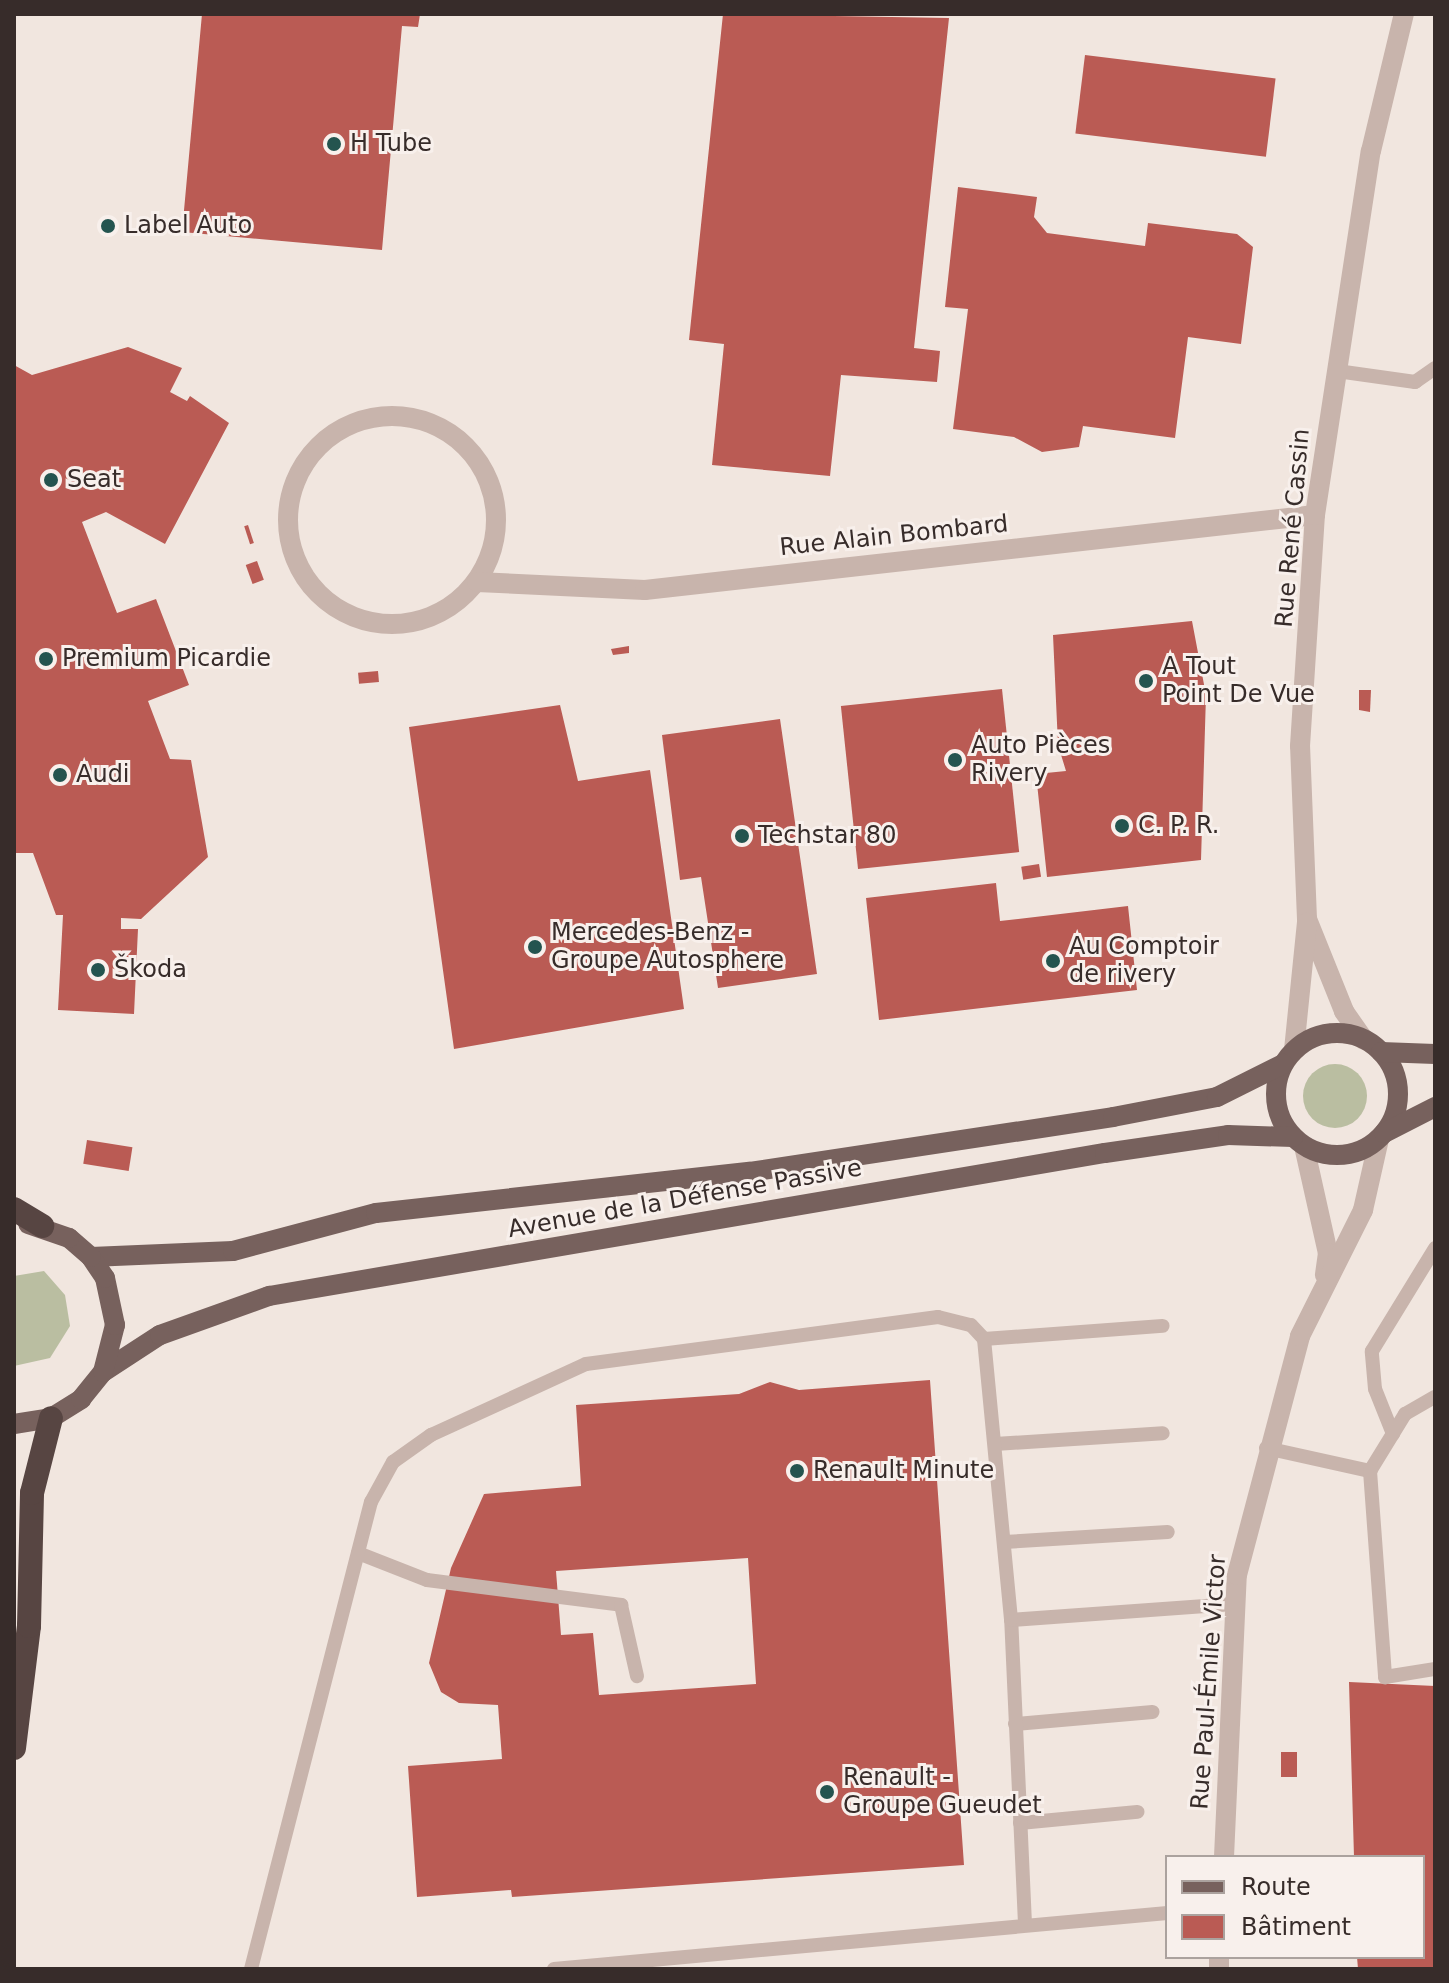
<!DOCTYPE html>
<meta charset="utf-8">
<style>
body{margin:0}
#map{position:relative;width:1449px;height:1983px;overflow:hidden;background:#f1e6df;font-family:"DejaVu Sans",sans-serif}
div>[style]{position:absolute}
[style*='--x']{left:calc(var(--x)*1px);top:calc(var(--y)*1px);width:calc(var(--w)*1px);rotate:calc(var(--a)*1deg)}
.green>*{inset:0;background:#babea1}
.round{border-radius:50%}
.building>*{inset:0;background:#ba5b54;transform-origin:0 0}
.lane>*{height:14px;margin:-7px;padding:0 7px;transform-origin:7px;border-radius:7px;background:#c8b4ac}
.street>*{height:20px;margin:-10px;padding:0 10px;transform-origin:10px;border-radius:10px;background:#c8b4ac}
.street>.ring{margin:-10px;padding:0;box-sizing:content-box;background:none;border:20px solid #c8b4ac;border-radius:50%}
.primary>*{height:20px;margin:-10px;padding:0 10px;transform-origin:10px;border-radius:10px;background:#77615d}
.primary>.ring{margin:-10px;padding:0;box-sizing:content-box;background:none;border:20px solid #77615d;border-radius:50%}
.highway>*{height:24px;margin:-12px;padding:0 12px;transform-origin:12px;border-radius:12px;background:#574542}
.dots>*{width:22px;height:22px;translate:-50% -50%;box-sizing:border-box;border:4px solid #f8f0ec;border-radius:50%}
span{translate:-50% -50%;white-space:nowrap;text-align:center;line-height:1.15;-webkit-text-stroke:6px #f8f0ec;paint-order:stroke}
.poi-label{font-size:24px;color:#372c2a}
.left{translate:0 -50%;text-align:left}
.street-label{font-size:24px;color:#372c2a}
.frame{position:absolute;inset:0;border:16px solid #372c2a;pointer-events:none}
.legend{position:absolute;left:1165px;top:1855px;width:260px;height:104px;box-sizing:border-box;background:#f8f0ec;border:2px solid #aba29e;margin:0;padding:10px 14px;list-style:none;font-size:24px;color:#372c2a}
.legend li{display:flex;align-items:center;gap:16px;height:40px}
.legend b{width:40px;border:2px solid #aba29e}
</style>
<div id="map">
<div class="green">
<i class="round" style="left:1303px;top:1064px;width:64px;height:64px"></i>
<i style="clip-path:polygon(44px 1271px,65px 1295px,70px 1326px,50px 1358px,14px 1366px,14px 1276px)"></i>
</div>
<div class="building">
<i style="clip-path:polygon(202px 14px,420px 14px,418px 27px,402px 26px,382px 250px,182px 232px)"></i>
<i style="clip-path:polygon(723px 14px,949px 18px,914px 348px,940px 351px,937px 382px,841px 375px,830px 476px,712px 465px,724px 344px,689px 340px)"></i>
<i style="left:1085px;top:55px;width:192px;height:79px;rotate:7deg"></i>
<i style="clip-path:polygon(958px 187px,1037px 197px,1034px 217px,1047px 233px,1145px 246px,1148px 223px,1237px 234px,1253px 247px,1241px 344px,1188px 337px,1175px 438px,1083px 426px,1079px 447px,1042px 452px,1014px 437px,953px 429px,968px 309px,945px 307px)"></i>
<i style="clip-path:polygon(128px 347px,182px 368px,170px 392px,187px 401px,190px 396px,229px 423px,165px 544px,106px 512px,82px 522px,117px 613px,156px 599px,189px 685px,148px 701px,170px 759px,191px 760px,208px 857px,141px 919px,121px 918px,121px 929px,138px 929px,134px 1014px,58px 1010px,63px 915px,56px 915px,33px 853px,14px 853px,14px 365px,32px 375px)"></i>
<i style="left:248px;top:525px;width:19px;height:4px;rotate:72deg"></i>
<i style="left:257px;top:561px;width:20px;height:12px;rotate:70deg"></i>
<i style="clip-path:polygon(1192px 621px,1206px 695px,1201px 860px,1047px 877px,1036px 774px,1066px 771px,1058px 745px,1053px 635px)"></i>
<i style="clip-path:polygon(629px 646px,629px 653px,613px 655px,611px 649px)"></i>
<i style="left:378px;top:671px;width:11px;height:20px;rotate:85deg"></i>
<i style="left:1002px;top:689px;width:164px;height:162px;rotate:84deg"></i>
<i style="clip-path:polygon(1359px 690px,1371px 690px,1370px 712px,1359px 710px)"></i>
<i style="clip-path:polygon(560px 705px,578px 781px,650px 770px,684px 1009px,454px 1049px,409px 727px)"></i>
<i style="clip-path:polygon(780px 719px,817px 974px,718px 988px,701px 877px,680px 880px,662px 735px)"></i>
<i style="left:1039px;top:864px;width:13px;height:18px;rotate:81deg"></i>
<i style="clip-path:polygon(996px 883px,1000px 921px,1128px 906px,1137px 990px,879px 1020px,866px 898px)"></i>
<i style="left:87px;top:1140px;width:46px;height:24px;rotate:9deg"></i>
<i style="clip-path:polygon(evenodd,930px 1380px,964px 1865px,512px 1897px,511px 1890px,417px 1897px,408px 1766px,502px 1759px,498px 1705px,459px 1703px,441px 1692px,429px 1663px,451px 1568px,484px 1494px,581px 1486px,576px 1405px,739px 1394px,770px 1382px,799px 1390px,930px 1380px,748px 1558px,756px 1684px,599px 1695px,593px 1633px,561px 1635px,556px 1571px,748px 1558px)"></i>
<i style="clip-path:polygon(1349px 1682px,1435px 1686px,1435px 1969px,1358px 1969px,1357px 1957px,1423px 1957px,1423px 1857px,1354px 1857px)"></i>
<i style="left:1281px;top:1752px;width:16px;height:25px"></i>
</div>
<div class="lane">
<i style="--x:1337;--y:371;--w:79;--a:8"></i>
<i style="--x:1415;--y:382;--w:24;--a:-35"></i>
<i style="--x:984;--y:1339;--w:179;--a:-4.2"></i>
<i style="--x:1393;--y:1434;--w:48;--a:-111.8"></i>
<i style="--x:1375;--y:1389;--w:38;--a:-95"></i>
<i style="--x:1372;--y:1351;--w:121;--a:-58.5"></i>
<i style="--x:995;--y:1444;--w:168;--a:-3.7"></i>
<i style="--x:1266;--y:1448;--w:107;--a:12.5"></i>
<i style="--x:1370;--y:1471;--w:67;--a:-58.4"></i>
<i style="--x:1405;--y:1414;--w:34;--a:-30"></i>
<i style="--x:1370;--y:1471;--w:207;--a:85.8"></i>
<i style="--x:1385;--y:1677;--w:51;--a:-9.1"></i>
<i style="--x:1004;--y:1542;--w:164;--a:-3.5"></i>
<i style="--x:358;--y:1553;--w:74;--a:21.4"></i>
<i style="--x:427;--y:1580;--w:196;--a:7.3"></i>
<i style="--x:621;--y:1605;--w:73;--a:77.3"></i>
<i style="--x:1015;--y:1724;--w:138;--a:-5"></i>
<i style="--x:1020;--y:1823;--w:118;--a:-5.4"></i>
<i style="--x:1025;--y:1924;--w:304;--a:-92.6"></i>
<i style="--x:1011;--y:1620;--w:226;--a:-4.1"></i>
<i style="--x:251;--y:1969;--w:482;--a:-75.6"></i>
<i style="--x:371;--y:1502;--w:46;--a:-61.2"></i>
<i style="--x:393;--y:1462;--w:47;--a:-35.4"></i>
<i style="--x:431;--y:1435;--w:170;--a:-24.6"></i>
<i style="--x:586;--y:1364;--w:355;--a:-7.6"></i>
<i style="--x:938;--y:1317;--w:34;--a:14"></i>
<i style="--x:971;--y:1325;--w:19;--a:47"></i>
<i style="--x:984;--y:1339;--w:282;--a:84.5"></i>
<i style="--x:554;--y:1969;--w:616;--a:-5.22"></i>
</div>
<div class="street">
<i class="ring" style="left:288px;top:416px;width:188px;height:188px"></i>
<i style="--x:477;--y:582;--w:168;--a:2.7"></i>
<i style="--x:645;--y:590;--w:674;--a:-6.39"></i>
<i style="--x:1364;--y:1040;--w:35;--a:-125"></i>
<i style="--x:1344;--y:1011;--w:99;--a:-111.9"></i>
<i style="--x:1307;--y:919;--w:173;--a:-92.3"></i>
<i style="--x:1300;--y:746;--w:231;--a:-86.3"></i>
<i style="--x:1315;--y:515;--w:368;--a:-81.3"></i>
<i style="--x:1371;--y:151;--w:141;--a:-76.5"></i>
<i style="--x:1294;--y:1050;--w:128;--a:-84.2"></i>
<i style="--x:1304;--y:1146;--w:110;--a:77.4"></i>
<i style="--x:1328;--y:1253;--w:22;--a:98"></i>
<i style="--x:1224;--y:1857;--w:282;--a:-87.4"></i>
<i style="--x:1237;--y:1575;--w:247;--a:-75.2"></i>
<i style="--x:1300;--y:1336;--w:141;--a:-63.4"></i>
<i style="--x:1363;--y:1210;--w:73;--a:-77.3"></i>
<i style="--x:1219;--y:1969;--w:12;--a:-90"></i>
</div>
<div class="primary">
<i class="ring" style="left:1276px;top:1033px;width:102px;height:102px"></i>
<i style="--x:1381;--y:1052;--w:54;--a:2.1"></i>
<i style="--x:1384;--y:1133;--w:57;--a:-27"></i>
<i style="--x:91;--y:1257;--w:142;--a:-2.4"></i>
<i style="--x:233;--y:1251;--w:148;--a:-14.9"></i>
<i style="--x:376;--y:1213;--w:376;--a:-6.3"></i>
<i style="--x:750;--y:1172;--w:367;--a:-8.6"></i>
<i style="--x:1113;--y:1117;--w:106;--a:-10.9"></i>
<i style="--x:1217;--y:1097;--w:74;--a:-26.6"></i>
<i style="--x:103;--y:1372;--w:68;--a:-33"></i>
<i style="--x:160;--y:1335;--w:116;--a:-19.7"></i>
<i style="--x:269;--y:1296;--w:848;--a:-9.71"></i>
<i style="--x:1105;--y:1153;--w:124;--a:-8.3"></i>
<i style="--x:1228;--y:1135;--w:65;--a:1.8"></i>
<i style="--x:14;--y:1424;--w:37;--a:-9"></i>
<i style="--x:51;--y:1418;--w:36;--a:-32"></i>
<i style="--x:81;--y:1399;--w:35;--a:-51"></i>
<i style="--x:103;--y:1372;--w:49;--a:-75.7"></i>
<i style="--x:115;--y:1325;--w:48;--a:-102"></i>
<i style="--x:105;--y:1278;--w:25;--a:-124"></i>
<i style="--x:91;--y:1257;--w:29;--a:-139"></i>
<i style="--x:69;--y:1238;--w:43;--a:-161.1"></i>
</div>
<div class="highway">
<i style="--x:14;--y:1209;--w:33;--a:31"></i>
<i style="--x:14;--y:1748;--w:123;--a:-83"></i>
<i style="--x:29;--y:1626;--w:133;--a:-88.7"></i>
<i style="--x:32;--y:1493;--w:77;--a:-75.8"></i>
</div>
<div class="dots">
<i style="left:334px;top:144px;background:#24544f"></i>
<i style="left:108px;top:226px;background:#24544f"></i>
<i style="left:51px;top:480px;background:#24544f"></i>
<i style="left:46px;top:659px;background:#24544f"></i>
<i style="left:1146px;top:681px;background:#24544f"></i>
<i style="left:955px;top:760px;background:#24544f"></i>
<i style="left:60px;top:775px;background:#24544f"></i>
<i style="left:1122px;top:826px;background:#24544f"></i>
<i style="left:742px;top:836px;background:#24544f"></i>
<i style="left:535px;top:947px;background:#24544f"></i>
<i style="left:1053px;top:961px;background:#24544f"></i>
<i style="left:98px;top:970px;background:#24544f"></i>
<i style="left:797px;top:1471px;background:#24544f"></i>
<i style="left:827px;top:1792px;background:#24544f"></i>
</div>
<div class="poi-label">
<span class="left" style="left:350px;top:144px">H Tube</span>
<span class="left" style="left:124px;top:226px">Label Auto</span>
<span class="left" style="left:67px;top:480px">Seat</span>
<span class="left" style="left:62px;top:659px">Premium Picardie</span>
<span class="left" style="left:1162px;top:681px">A Tout<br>Point De Vue</span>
<span class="left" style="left:971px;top:760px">Auto Pièces<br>Rivery</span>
<span class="left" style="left:76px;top:775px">Audi</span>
<span class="left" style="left:1138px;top:826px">C. P. R.</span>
<span class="left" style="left:758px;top:836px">Techstar 80</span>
<span class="left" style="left:551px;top:947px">Mercedes-Benz -<br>Groupe Autosphere</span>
<span class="left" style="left:1069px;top:961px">Au Comptoir<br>de rivery</span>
<span class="left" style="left:114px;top:970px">Škoda</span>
<span class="left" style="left:813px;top:1471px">Renault Minute</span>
<span class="left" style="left:843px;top:1792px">Renault -<br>Groupe Gueudet</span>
</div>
<div class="street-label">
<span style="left:1293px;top:528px;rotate:-85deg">Rue René Cassin</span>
<span style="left:894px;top:536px;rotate:-6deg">Rue Alain Bombard</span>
<span style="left:685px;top:1199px;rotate:-10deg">Avenue de la Défense Passive</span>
<span style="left:1209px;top:1682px;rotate:-86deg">Rue Paul-Émile Victor</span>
</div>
<div class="frame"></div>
<ul class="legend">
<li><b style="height:10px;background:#77615d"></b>Route</li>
<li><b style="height:22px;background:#ba5b54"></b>Bâtiment</li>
</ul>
</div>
